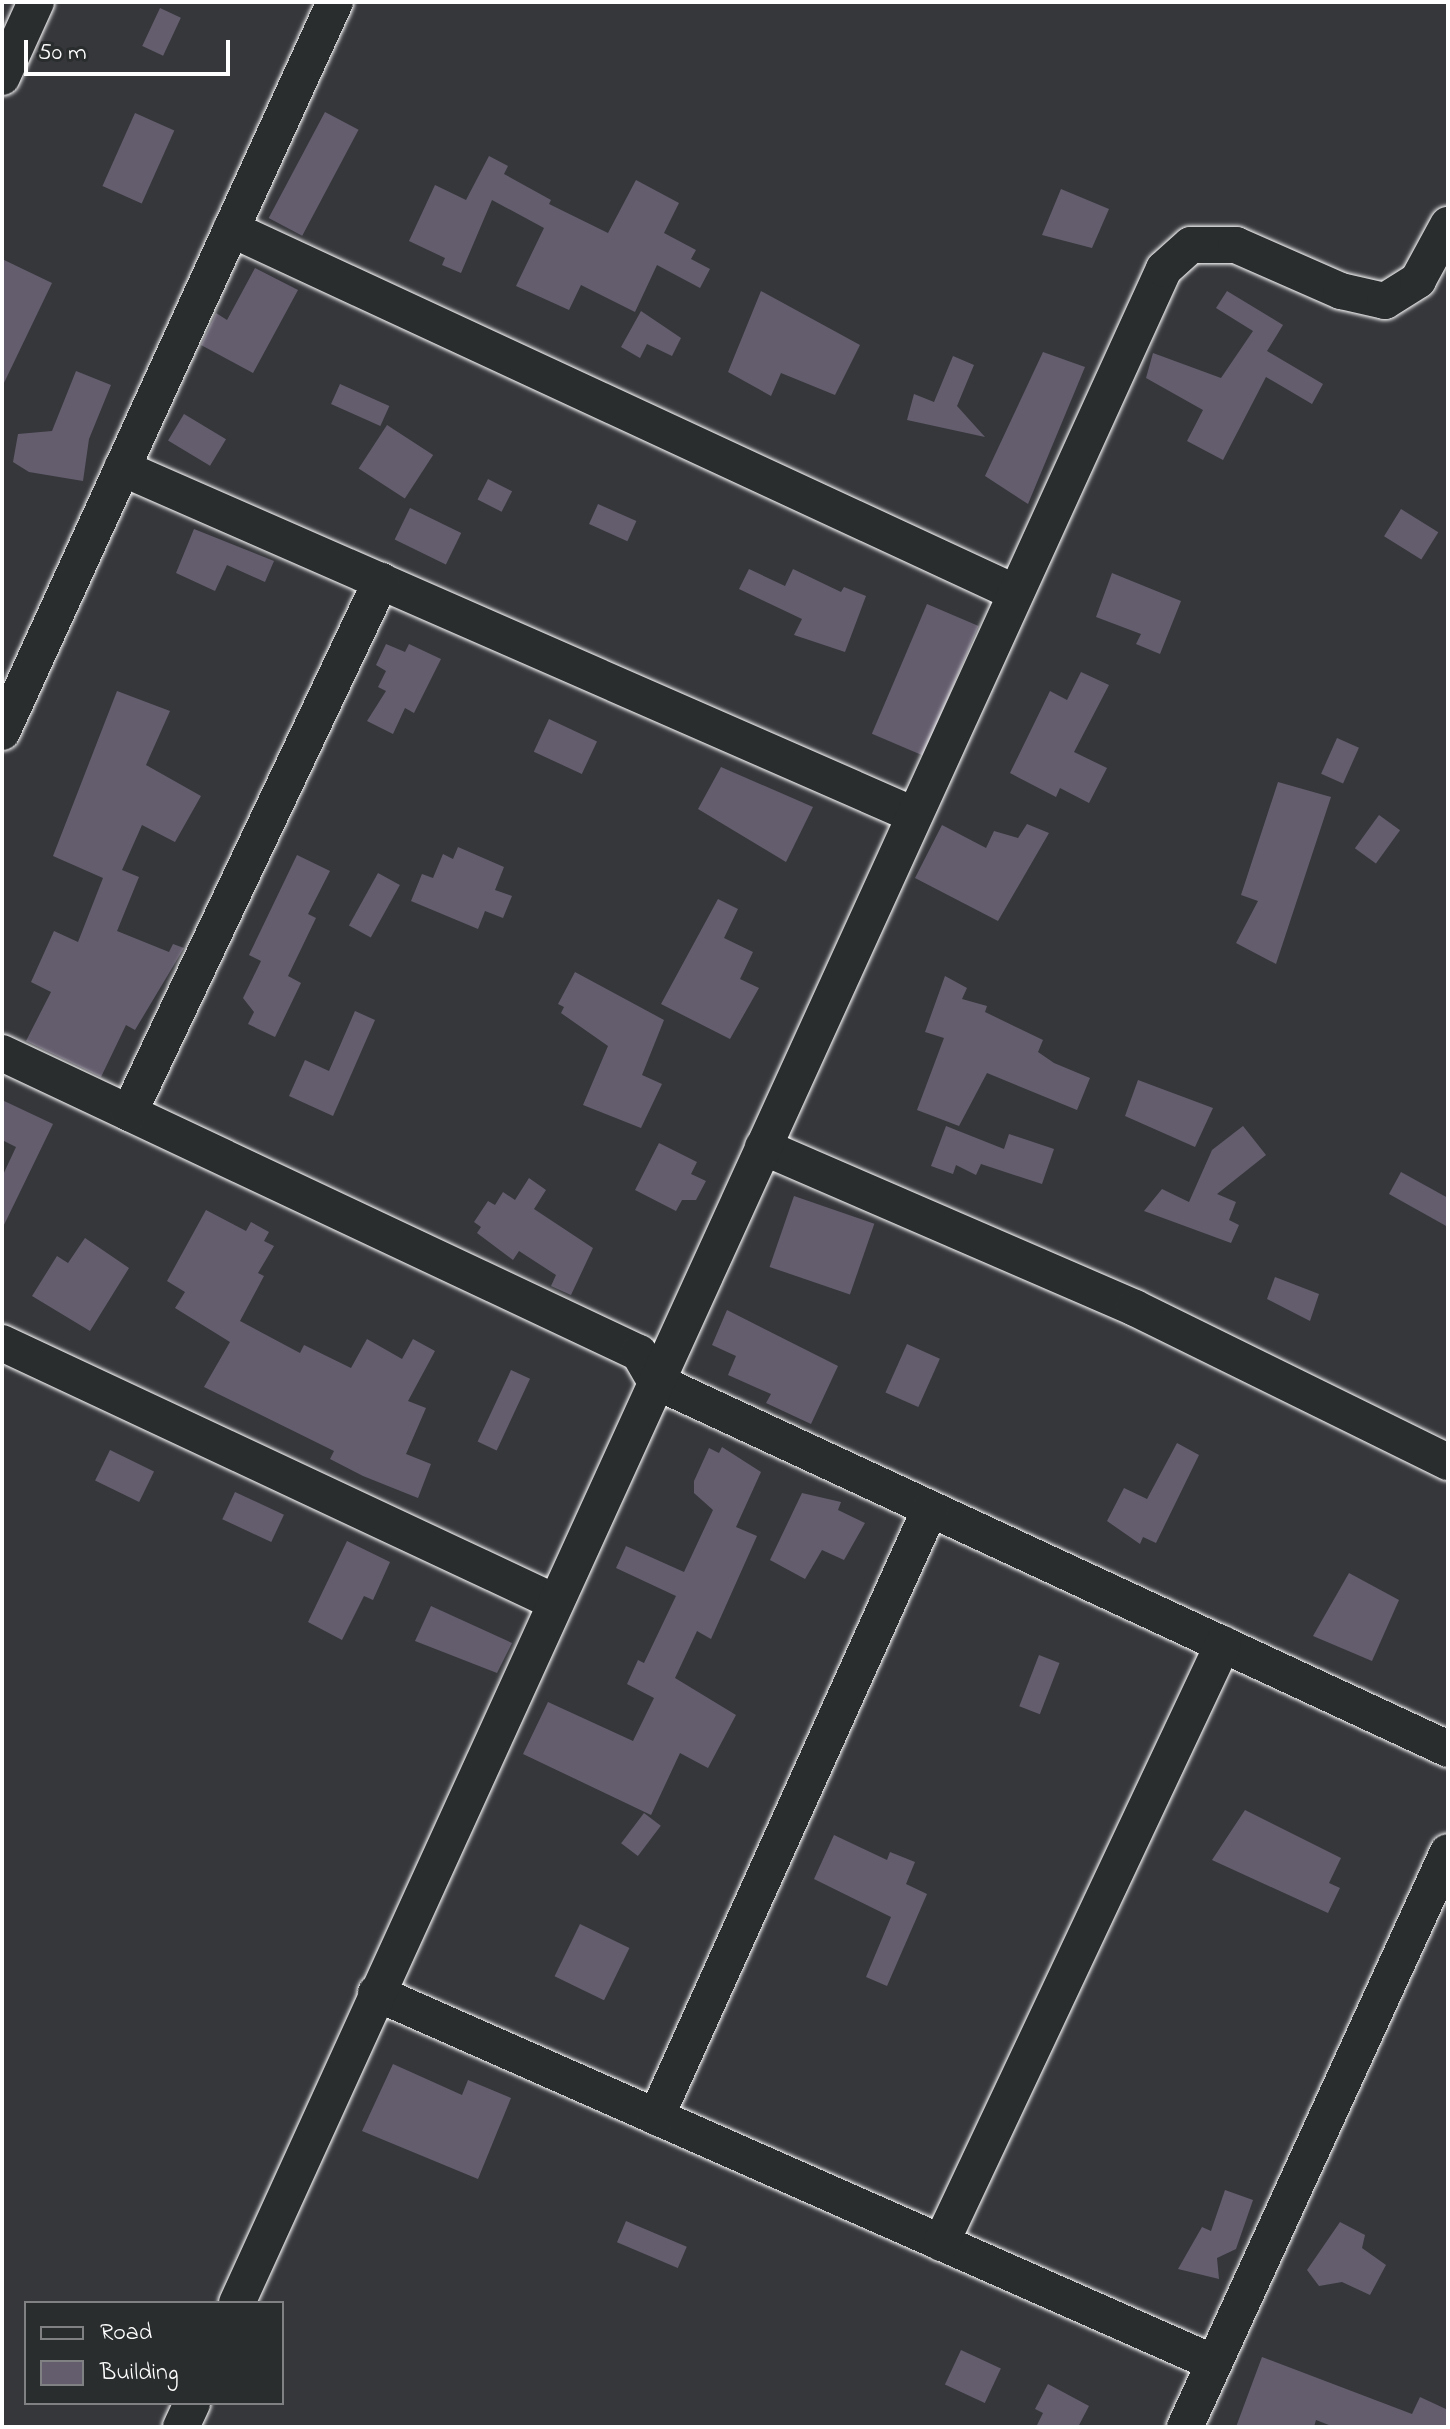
<!DOCTYPE html>
<style>
body{margin:0}
#map{position:relative;width:1450px;height:2429px;overflow:hidden;background:#36373b;font-family:"Indie Flower",sans-serif}
div>[style]{position:absolute}
[style*='--x']{left:calc(var(--x)*1px);top:calc(var(--y)*1px);width:calc(var(--w)*1px);rotate:calc(var(--a)*1deg)}
.building>*{inset:0;background:#645d6e;transform-origin:0 0}
.roads{filter:drop-shadow(0 0 2px #fff) drop-shadow(0 0 2px #fff)}
.minor>*{height:36px;margin:-18px;padding:0 18px;transform-origin:18px;border-radius:18px;background:#2a2d2e}
span{translate:-50% -50%;white-space:nowrap;text-align:center;line-height:1.15;-webkit-text-stroke:7px #2a2d2e;paint-order:stroke}
.frame{position:absolute;inset:0;border:4px solid #fff;pointer-events:none}
.legend{position:absolute;left:24px;top:2301px;width:260px;height:104px;box-sizing:border-box;background:#2a2d2e;border:2px solid #7f8182;margin:0;padding:10px 14px;list-style:none;font-size:24px;color:#fff}
.legend li{display:flex;align-items:center;gap:16px;height:40px}
.legend b{width:40px;border:2px solid #7f8182}
.scale{position:absolute;left:24px;top:40px;width:206px;height:36px;box-sizing:border-box;border:4px solid #fff;border-top:0;padding-left:10px;font-size:24px;line-height:28px;white-space:nowrap;color:#fff;-webkit-text-stroke:6px #2a2d2e;paint-order:stroke}
</style>
<div id="map">
<div class="building">
<i style="left:160px;top:8px;width:23px;height:42px;rotate:25deg"></i>
<i style="left:325px;top:112px;width:38px;height:120px;rotate:28deg"></i>
<i style="left:135px;top:113px;width:43px;height:80px;rotate:24deg"></i>
<i style="clip-path:polygon(489px 156px,508px 166px,504px 174px,551px 200px,549px 204px,608px 233px,636px 180px,679px 203px,664px 233px,696px 250px,691px 259px,710px 269px,700px 288px,657px 265px,635px 312px,581px 285px,569px 310px,516px 286px,544px 228px,492px 200px,461px 273px,442px 265px,445px 258px,409px 241px,435px 185px,466px 200px)"></i>
<i style="clip-path:polygon(1061px 189px,1109px 209px,1092px 248px,1042px 235px)"></i>
<i style="clip-path:polygon(2px 259px,52px 283px,2px 387px)"></i>
<i style="clip-path:polygon(255px 268px,298px 290px,253px 373px,201px 345px,216px 313px,227px 320px)"></i>
<i style="clip-path:polygon(761px 291px,860px 345px,835px 395px,781px 373px,771px 396px,728px 372px)"></i>
<i style="clip-path:polygon(1227px 291px,1283px 325px,1267px 351px,1323px 384px,1312px 404px,1266px 377px,1223px 460px,1187px 441px,1203px 410px,1146px 378px,1153px 353px,1221px 378px,1253px 331px,1216px 308px)"></i>
<i style="clip-path:polygon(641px 311px,681px 338px,672px 356px,647px 344px,640px 358px,621px 347px)"></i>
<i style="clip-path:polygon(1043px 352px,1085px 367px,1028px 504px,985px 476px)"></i>
<i style="clip-path:polygon(953px 356px,974px 365px,957px 406px,985px 437px,907px 420px,914px 394px,934px 402px)"></i>
<i style="clip-path:polygon(76px 371px,111px 385px,89px 439px,83px 481px,29px 472px,13px 462px,18px 434px,52px 431px)"></i>
<i style="left:340px;top:384px;width:54px;height:22px;rotate:24deg"></i>
<i style="left:184px;top:414px;width:49px;height:31px;rotate:31deg"></i>
<i style="left:387px;top:425px;width:55px;height:52px;rotate:33deg"></i>
<i style="left:488px;top:479px;width:27px;height:23px;rotate:27deg"></i>
<i style="left:598px;top:504px;width:42px;height:22px;rotate:24deg"></i>
<i style="left:410px;top:508px;width:57px;height:35px;rotate:26deg"></i>
<i style="left:1401px;top:509px;width:44px;height:32px;rotate:32deg"></i>
<i style="clip-path:polygon(194px 529px,274px 561px,265px 582px,227px 565px,215px 591px,176px 573px)"></i>
<i style="clip-path:polygon(749px 569px,785px 586px,793px 569px,841px 592px,844px 587px,866px 596px,845px 652px,794px 635px,802px 619px,739px 589px)"></i>
<i style="clip-path:polygon(1112px 573px,1181px 601px,1160px 654px,1136px 644px,1141px 634px,1096px 617px)"></i>
<i style="left:927px;top:604px;width:56px;height:141px;rotate:23deg"></i>
<i style="clip-path:polygon(386px 644px,405px 652px,409px 644px,441px 659px,414px 713px,405px 708px,393px 734px,367px 721px,386px 691px,378px 687px,386px 671px,376px 665px)"></i>
<i style="clip-path:polygon(1081px 672px,1109px 685px,1074px 752px,1107px 768px,1089px 803px,1060px 788px,1056px 797px,1010px 773px,1050px 691px,1067px 700px)"></i>
<i style="clip-path:polygon(117px 691px,170px 711px,146px 765px,201px 796px,175px 842px,142px 825px,122px 870px,139px 877px,117px 931px,169px 952px,173px 944px,184px 948px,135px 1030px,126px 1025px,101px 1077px,26px 1041px,51px 992px,31px 982px,54px 931px,78px 942px,103px 878px,53px 856px)"></i>
<i style="left:549px;top:719px;width:53px;height:36px;rotate:25deg"></i>
<i style="left:1337px;top:738px;width:24px;height:39px;rotate:24deg"></i>
<i style="clip-path:polygon(721px 767px,813px 807px,786px 862px,698px 809px)"></i>
<i style="clip-path:polygon(1278px 782px,1331px 797px,1276px 964px,1236px 943px,1258px 901px,1241px 895px)"></i>
<i style="left:1379px;top:815px;width:26px;height:41px;rotate:36deg"></i>
<i style="clip-path:polygon(1027px 824px,1049px 833px,998px 921px,915px 878px,942px 825px,986px 848px,994px 831px,1018px 838px)"></i>
<i style="clip-path:polygon(458px 847px,504px 867px,495px 890px,512px 896px,503px 918px,485px 911px,478px 929px,411px 901px,422px 874px,433px 878px,443px 854px,453px 859px)"></i>
<i style="clip-path:polygon(297px 855px,330px 871px,308px 914px,316px 918px,288px 976px,301px 983px,275px 1037px,248px 1024px,254px 1012px,243px 998px,261px 961px,249px 955px)"></i>
<i style="left:378px;top:873px;width:25px;height:60px;rotate:29deg"></i>
<i style="clip-path:polygon(718px 899px,738px 909px,724px 938px,753px 952px,740px 979px,759px 988px,730px 1039px,661px 1004px)"></i>
<i style="clip-path:polygon(575px 972px,664px 1020px,642px 1075px,662px 1084px,641px 1128px,583px 1105px,608px 1046px,561px 1013px,564px 1007px,558px 1004px)"></i>
<i style="clip-path:polygon(945px 976px,967px 988px,962px 999px,987px 1006px,985px 1012px,1043px 1040px,1038px 1052px,1054px 1063px,1090px 1078px,1077px 1110px,987px 1073px,959px 1126px,917px 1110px,944px 1038px,925px 1032px)"></i>
<i style="clip-path:polygon(355px 1011px,375px 1020px,333px 1116px,289px 1096px,305px 1060px,329px 1071px)"></i>
<i style="clip-path:polygon(1138px 1080px,1213px 1108px,1195px 1147px,1125px 1116px)"></i>
<i style="clip-path:polygon(2px 1100px,53px 1124px,2px 1229px,2px 1177px,16px 1147px,2px 1140px)"></i>
<i style="clip-path:polygon(946px 1126px,1004px 1149px,1009px 1134px,1054px 1149px,1042px 1184px,981px 1164px,976px 1175px,956px 1165px,953px 1174px,931px 1166px)"></i>
<i style="clip-path:polygon(1243px 1126px,1266px 1155px,1217px 1194px,1236px 1202px,1229px 1220px,1239px 1225px,1231px 1243px,1144px 1211px,1162px 1189px,1189px 1202px,1212px 1150px)"></i>
<i style="clip-path:polygon(659px 1143px,697px 1162px,691px 1174px,706px 1181px,696px 1200px,682px 1200px,676px 1211px,635px 1190px)"></i>
<i style="clip-path:polygon(1401px 1172px,1448px 1198px,1448px 1227px,1389px 1194px)"></i>
<i style="clip-path:polygon(529px 1178px,546px 1190px,534px 1209px,593px 1248px,571px 1295px,551px 1286px,556px 1275px,519px 1251px,513px 1260px,477px 1233px,481px 1227px,474px 1222px,488px 1201px,495px 1205px,503px 1192px,515px 1200px)"></i>
<i style="left:794px;top:1196px;width:85px;height:75px;rotate:19deg"></i>
<i style="clip-path:polygon(206px 1210px,246px 1231px,251px 1222px,269px 1232px,264px 1241px,274px 1246px,258px 1273px,264px 1276px,240px 1321px,300px 1353px,304px 1345px,351px 1368px,367px 1339px,402px 1359px,413px 1339px,435px 1351px,408px 1401px,426px 1408px,406px 1454px,431px 1464px,418px 1498px,363px 1476px,330px 1459px,334px 1451px,204px 1387px,230px 1342px,175px 1308px,185px 1292px,167px 1281px)"></i>
<i style="clip-path:polygon(85px 1238px,129px 1268px,90px 1331px,32px 1296px,57px 1256px,68px 1263px)"></i>
<i style="clip-path:polygon(1275px 1277px,1319px 1294px,1310px 1321px,1267px 1299px)"></i>
<i style="clip-path:polygon(727px 1310px,838px 1366px,811px 1424px,766px 1403px,771px 1394px,728px 1375px,736px 1356px,712px 1345px)"></i>
<i style="left:907px;top:1344px;width:36px;height:53px;rotate:24deg"></i>
<i style="left:511px;top:1370px;width:21px;height:79px;rotate:25deg"></i>
<i style="clip-path:polygon(1177px 1443px,1199px 1455px,1156px 1543px,1143px 1537px,1140px 1544px,1107px 1521px,1124px 1488px,1147px 1499px)"></i>
<i style="clip-path:polygon(722px 1447px,761px 1472px,736px 1527px,757px 1536px,711px 1639px,697px 1631px,675px 1678px,736px 1715px,708px 1768px,680px 1753px,651px 1815px,523px 1754px,548px 1702px,633px 1741px,654px 1698px,627px 1684px,638px 1660px,644px 1663px,676px 1596px,616px 1568px,626px 1546px,684px 1572px,713px 1510px,694px 1493px,694px 1481px,709px 1448px,719px 1453px)"></i>
<i style="left:110px;top:1450px;width:49px;height:34px;rotate:26deg"></i>
<i style="left:235px;top:1492px;width:54px;height:30px;rotate:25deg"></i>
<i style="clip-path:polygon(802px 1493px,841px 1502px,838px 1510px,865px 1523px,844px 1560px,822px 1550px,805px 1579px,770px 1560px)"></i>
<i style="clip-path:polygon(347px 1541px,390px 1562px,373px 1600px,364px 1596px,342px 1640px,308px 1622px)"></i>
<i style="clip-path:polygon(1349px 1573px,1399px 1600px,1372px 1661px,1313px 1636px)"></i>
<i style="clip-path:polygon(431px 1606px,512px 1643px,497px 1673px,415px 1641px)"></i>
<i style="left:1039px;top:1655px;width:22px;height:55px;rotate:21deg"></i>
<i style="clip-path:polygon(1245px 1810px,1341px 1858px,1329px 1883px,1340px 1888px,1328px 1913px,1212px 1860px)"></i>
<i style="left:644px;top:1813px;width:21px;height:38px;rotate:37deg"></i>
<i style="clip-path:polygon(834px 1835px,887px 1860px,890px 1852px,915px 1862px,906px 1884px,927px 1894px,887px 1986px,866px 1977px,891px 1917px,814px 1879px)"></i>
<i style="left:580px;top:1924px;width:55px;height:58px;rotate:26deg"></i>
<i style="clip-path:polygon(393px 2064px,462px 2095px,468px 2080px,511px 2098px,478px 2179px,362px 2131px)"></i>
<i style="clip-path:polygon(1225px 2190px,1253px 2200px,1236px 2249px,1217px 2258px,1219px 2279px,1178px 2269px,1202px 2227px,1211px 2231px)"></i>
<i style="left:626px;top:2221px;width:66px;height:23px;rotate:23deg"></i>
<i style="clip-path:polygon(1340px 2222px,1365px 2235px,1362px 2248px,1386px 2265px,1370px 2295px,1342px 2282px,1319px 2286px,1307px 2270px)"></i>
<i style="left:961px;top:2350px;width:44px;height:38px;rotate:25deg"></i>
<i style="clip-path:polygon(1262px 2357px,1412px 2414px,1420px 2397px,1448px 2410px,1448px 2427px,1334px 2427px,1316px 2420px,1314px 2427px,1236px 2427px)"></i>
<i style="clip-path:polygon(1048px 2384px,1089px 2406px,1078px 2427px,1036px 2427px,1043px 2413px,1035px 2409px)"></i>
</div>
<div class="roads">
<div class="minor">
<i style="--x:2;--y:77;--w:82;--a:-65.6"></i>
<i style="--x:231;--y:229;--w:865;--a:24.88"></i>
<i style="--x:122;--y:468;--w:865;--a:23.66"></i>
<i style="--x:2;--y:732;--w:802;--a:-65.48"></i>
<i style="--x:2;--y:1053;--w:704;--a:25.22"></i>
<i style="--x:639;--y:1353;--w:32;--a:60"></i>
<i style="--x:655;--y:1381;--w:874;--a:24.89"></i>
<i style="--x:129;--y:1113;--w:589;--a:-64.65"></i>
<i style="--x:763;--y:1147;--w:405;--a:23.4"></i>
<i style="--x:1135;--y:1308;--w:349;--a:26.2"></i>
<i style="--x:2;--y:1343;--w:611;--a:25.1"></i>
<i style="--x:376;--y:1993;--w:916;--a:23.82"></i>
<i style="--x:656;--y:2117;--w:667;--a:-65.74"></i>
<i style="--x:941;--y:2243;--w:662;--a:-64.79"></i>
<i style="--x:237;--y:2303;--w:2235;--a:-65.5"></i>
<i style="--x:1164;--y:269;--w:36;--a:-42"></i>
<i style="--x:1191;--y:245;--w:45;--a:0"></i>
<i style="--x:1236;--y:245;--w:115;--a:23.7"></i>
<i style="--x:1341;--y:291;--w:45;--a:12.8"></i>
<i style="--x:1385;--y:301;--w:39;--a:-32"></i>
<i style="--x:1418;--y:280;--w:63;--a:-61.4"></i>
<i style="--x:181;--y:2427;--w:26;--a:-65"></i>
<i style="--x:1185;--y:2427;--w:632;--a:-65.42"></i>
</div>
</div>
<div class="frame"></div>
<ul class="legend">
<li><b style="height:10px;background:#2a2d2e"></b>Road</li>
<li><b style="height:22px;background:#645d6e"></b>Building</li>
</ul>
<div class="scale">50 m</div>
</div>
